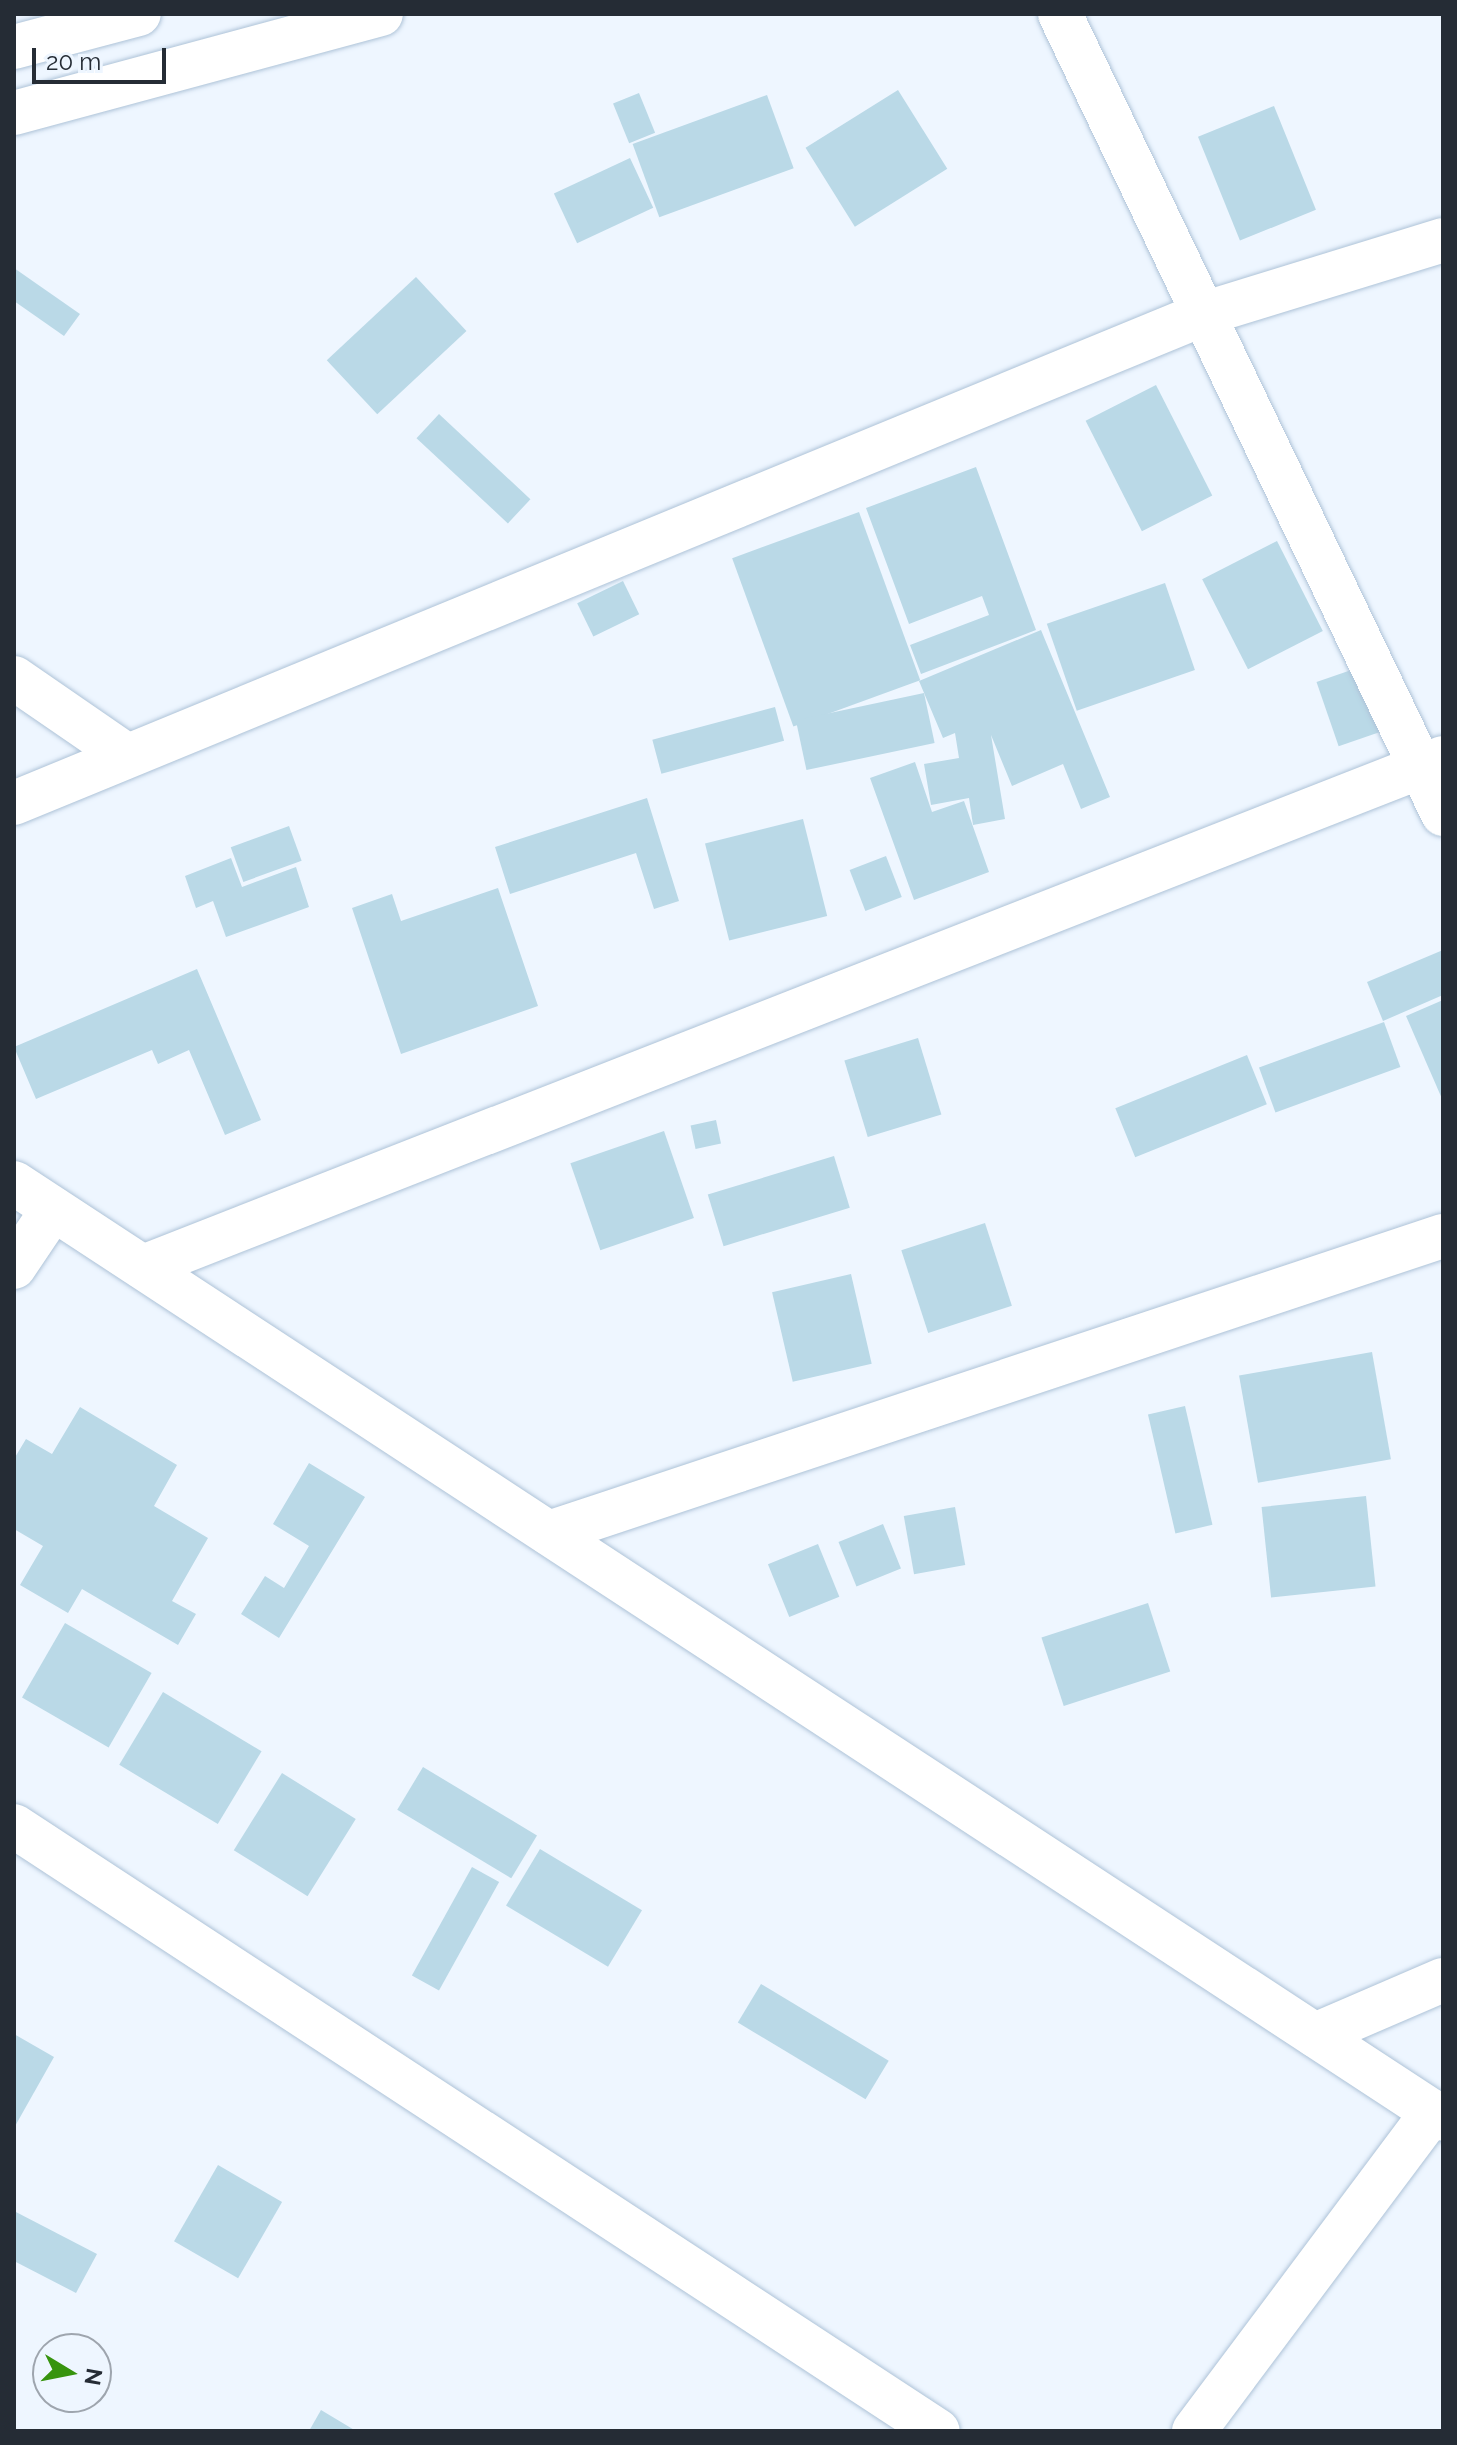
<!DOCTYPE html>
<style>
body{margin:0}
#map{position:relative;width:1457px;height:2445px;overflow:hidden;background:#eef6ff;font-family:Raleway,sans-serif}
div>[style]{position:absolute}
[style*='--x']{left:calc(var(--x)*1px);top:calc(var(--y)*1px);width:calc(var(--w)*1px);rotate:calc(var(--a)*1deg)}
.building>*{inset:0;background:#bad9e7;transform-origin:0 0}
.roads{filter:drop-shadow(0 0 2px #aec3d8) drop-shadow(0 0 2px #aec3d8)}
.minor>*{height:44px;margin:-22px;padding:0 22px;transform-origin:22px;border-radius:22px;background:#fff}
span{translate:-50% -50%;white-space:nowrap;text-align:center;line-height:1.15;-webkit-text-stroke:7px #eef6ff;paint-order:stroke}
.frame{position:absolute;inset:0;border:16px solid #252c35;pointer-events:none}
.north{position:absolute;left:32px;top:2333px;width:80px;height:80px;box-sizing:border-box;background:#eef6ff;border:2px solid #9ea5ae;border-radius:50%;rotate:100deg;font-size:22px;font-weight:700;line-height:32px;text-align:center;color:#252c35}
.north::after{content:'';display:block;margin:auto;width:28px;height:36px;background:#37940e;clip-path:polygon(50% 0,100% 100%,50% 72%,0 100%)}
.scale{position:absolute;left:32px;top:48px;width:134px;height:36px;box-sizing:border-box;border:4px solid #252c35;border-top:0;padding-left:10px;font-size:24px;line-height:28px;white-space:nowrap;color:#252c35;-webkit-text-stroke:6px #eef6ff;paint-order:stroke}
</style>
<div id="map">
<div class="building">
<i style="left:898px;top:90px;width:93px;height:109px;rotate:58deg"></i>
<i style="left:639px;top:93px;width:43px;height:28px;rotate:68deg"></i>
<i style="left:767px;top:95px;width:78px;height:143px;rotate:70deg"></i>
<i style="left:1274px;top:106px;width:112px;height:82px;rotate:68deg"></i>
<i style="left:630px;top:158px;width:55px;height:84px;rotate:65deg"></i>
<i style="clip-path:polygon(14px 268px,80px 314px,64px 336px,14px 301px)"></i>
<i style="left:416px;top:277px;width:74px;height:122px;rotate:47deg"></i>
<i style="left:1156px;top:385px;width:124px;height:79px;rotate:63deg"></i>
<i style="left:439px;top:414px;width:125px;height:33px;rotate:43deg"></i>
<i style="clip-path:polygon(976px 467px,1036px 630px,921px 674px,910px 645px,989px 615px,982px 596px,909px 624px,866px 508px)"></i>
<i style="left:859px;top:512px;width:179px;height:135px;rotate:70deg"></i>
<i style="left:1277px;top:541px;width:101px;height:84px;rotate:63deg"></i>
<i style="left:623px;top:581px;width:37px;height:51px;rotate:64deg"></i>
<i style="left:1165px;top:583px;width:92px;height:125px;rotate:71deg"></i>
<i style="clip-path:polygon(1041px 630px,1110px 797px,1081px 809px,1063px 764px,1012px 786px,991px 735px,1005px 819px,973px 825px,969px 798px,931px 805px,924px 764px,959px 758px,955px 733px,943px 738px,919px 681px)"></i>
<i style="left:1360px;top:667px;width:68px;height:46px;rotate:71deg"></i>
<i style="left:924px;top:693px;width:51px;height:131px;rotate:78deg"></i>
<i style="left:775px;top:707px;width:35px;height:127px;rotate:75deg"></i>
<i style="clip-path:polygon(915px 762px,932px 812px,964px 801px,989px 872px,914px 900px,870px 778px)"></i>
<i style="clip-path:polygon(647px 798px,679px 901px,654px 909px,636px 853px,510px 894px,495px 847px)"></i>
<i style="left:803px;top:819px;width:100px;height:101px;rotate:76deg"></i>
<i style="left:289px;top:826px;width:37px;height:62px;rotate:70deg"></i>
<i style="left:886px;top:856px;width:44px;height:39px;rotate:69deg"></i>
<i style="clip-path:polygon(231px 858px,242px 887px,296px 867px,309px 907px,226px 937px,213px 901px,196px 908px,185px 876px)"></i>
<i style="clip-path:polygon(498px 888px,538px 1006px,401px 1054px,352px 908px,392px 894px,401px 921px)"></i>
<i style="clip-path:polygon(1443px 950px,1443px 995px,1383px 1021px,1367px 982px)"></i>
<i style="clip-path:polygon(197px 969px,261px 1120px,225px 1135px,189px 1050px,158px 1064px,152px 1050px,36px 1099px,14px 1047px)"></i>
<i style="clip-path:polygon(1443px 1000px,1443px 1101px,1406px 1016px)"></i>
<i style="left:1384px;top:1022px;width:48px;height:133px;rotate:70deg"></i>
<i style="left:918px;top:1038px;width:80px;height:77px;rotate:73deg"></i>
<i style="left:1247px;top:1055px;width:53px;height:142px;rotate:68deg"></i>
<i style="left:716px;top:1120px;width:24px;height:26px;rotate:78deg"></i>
<i style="left:664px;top:1131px;width:92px;height:99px;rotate:71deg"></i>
<i style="left:834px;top:1156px;width:54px;height:132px;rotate:73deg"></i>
<i style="left:985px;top:1223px;width:87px;height:88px;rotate:72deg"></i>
<i style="left:851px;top:1274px;width:92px;height:81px;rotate:77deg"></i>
<i style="left:1372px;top:1352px;width:109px;height:135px;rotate:80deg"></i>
<i style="left:1185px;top:1406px;width:122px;height:38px;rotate:77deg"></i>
<i style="clip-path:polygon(80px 1407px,177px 1465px,154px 1506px,208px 1538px,172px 1601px,196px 1614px,178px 1645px,82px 1589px,68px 1613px,20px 1585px,43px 1546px,14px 1529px,14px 1459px,26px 1439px,52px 1454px)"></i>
<i style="clip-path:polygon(309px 1463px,365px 1497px,279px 1638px,241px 1614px,265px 1576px,284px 1588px,309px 1546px,273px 1524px)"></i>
<i style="left:1366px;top:1496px;width:91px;height:105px;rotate:84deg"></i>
<i style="left:955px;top:1507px;width:59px;height:52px;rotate:80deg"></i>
<i style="left:883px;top:1524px;width:48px;height:48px;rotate:68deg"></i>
<i style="left:818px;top:1544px;width:57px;height:54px;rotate:68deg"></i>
<i style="left:1148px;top:1603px;width:72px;height:112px;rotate:72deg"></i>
<i style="left:65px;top:1623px;width:100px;height:86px;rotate:30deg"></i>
<i style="left:163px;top:1692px;width:115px;height:85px;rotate:31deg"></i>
<i style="left:423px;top:1767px;width:133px;height:50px;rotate:31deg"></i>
<i style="left:282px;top:1773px;width:87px;height:91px;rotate:32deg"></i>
<i style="left:540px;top:1849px;width:119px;height:66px;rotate:31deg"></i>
<i style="left:472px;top:1867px;width:31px;height:124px;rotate:29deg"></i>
<i style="left:761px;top:1984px;width:149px;height:45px;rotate:31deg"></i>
<i style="clip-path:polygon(14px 2034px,54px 2057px,14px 2128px)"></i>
<i style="left:218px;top:2165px;width:74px;height:88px;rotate:30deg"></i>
<i style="clip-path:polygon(14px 2211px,97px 2254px,76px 2293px,14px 2261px)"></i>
<i style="clip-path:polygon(321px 2410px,356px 2431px,309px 2431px)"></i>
</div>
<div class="roads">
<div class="minor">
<i style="--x:1060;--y:14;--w:887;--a:64.42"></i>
<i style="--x:14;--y:47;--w:129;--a:-14.8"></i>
<i style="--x:14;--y:113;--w:380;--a:-15.1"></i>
<i style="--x:14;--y:678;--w:136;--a:34.5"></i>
<i style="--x:14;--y:803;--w:1289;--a:-22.35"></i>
<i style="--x:1206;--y:313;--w:248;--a:-17.1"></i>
<i style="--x:14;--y:1183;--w:1708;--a:33.22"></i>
<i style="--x:14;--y:1267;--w:70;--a:-56.1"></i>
<i style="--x:143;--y:1267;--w:1396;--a:-21.38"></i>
<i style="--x:549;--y:1533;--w:942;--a:-18.38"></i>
<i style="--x:14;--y:1826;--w:1104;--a:33.22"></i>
<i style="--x:1315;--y:2035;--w:139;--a:-23.3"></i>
<i style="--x:1194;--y:2431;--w:399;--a:-53.2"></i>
</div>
</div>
<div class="frame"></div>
<div class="north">N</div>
<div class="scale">20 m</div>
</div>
